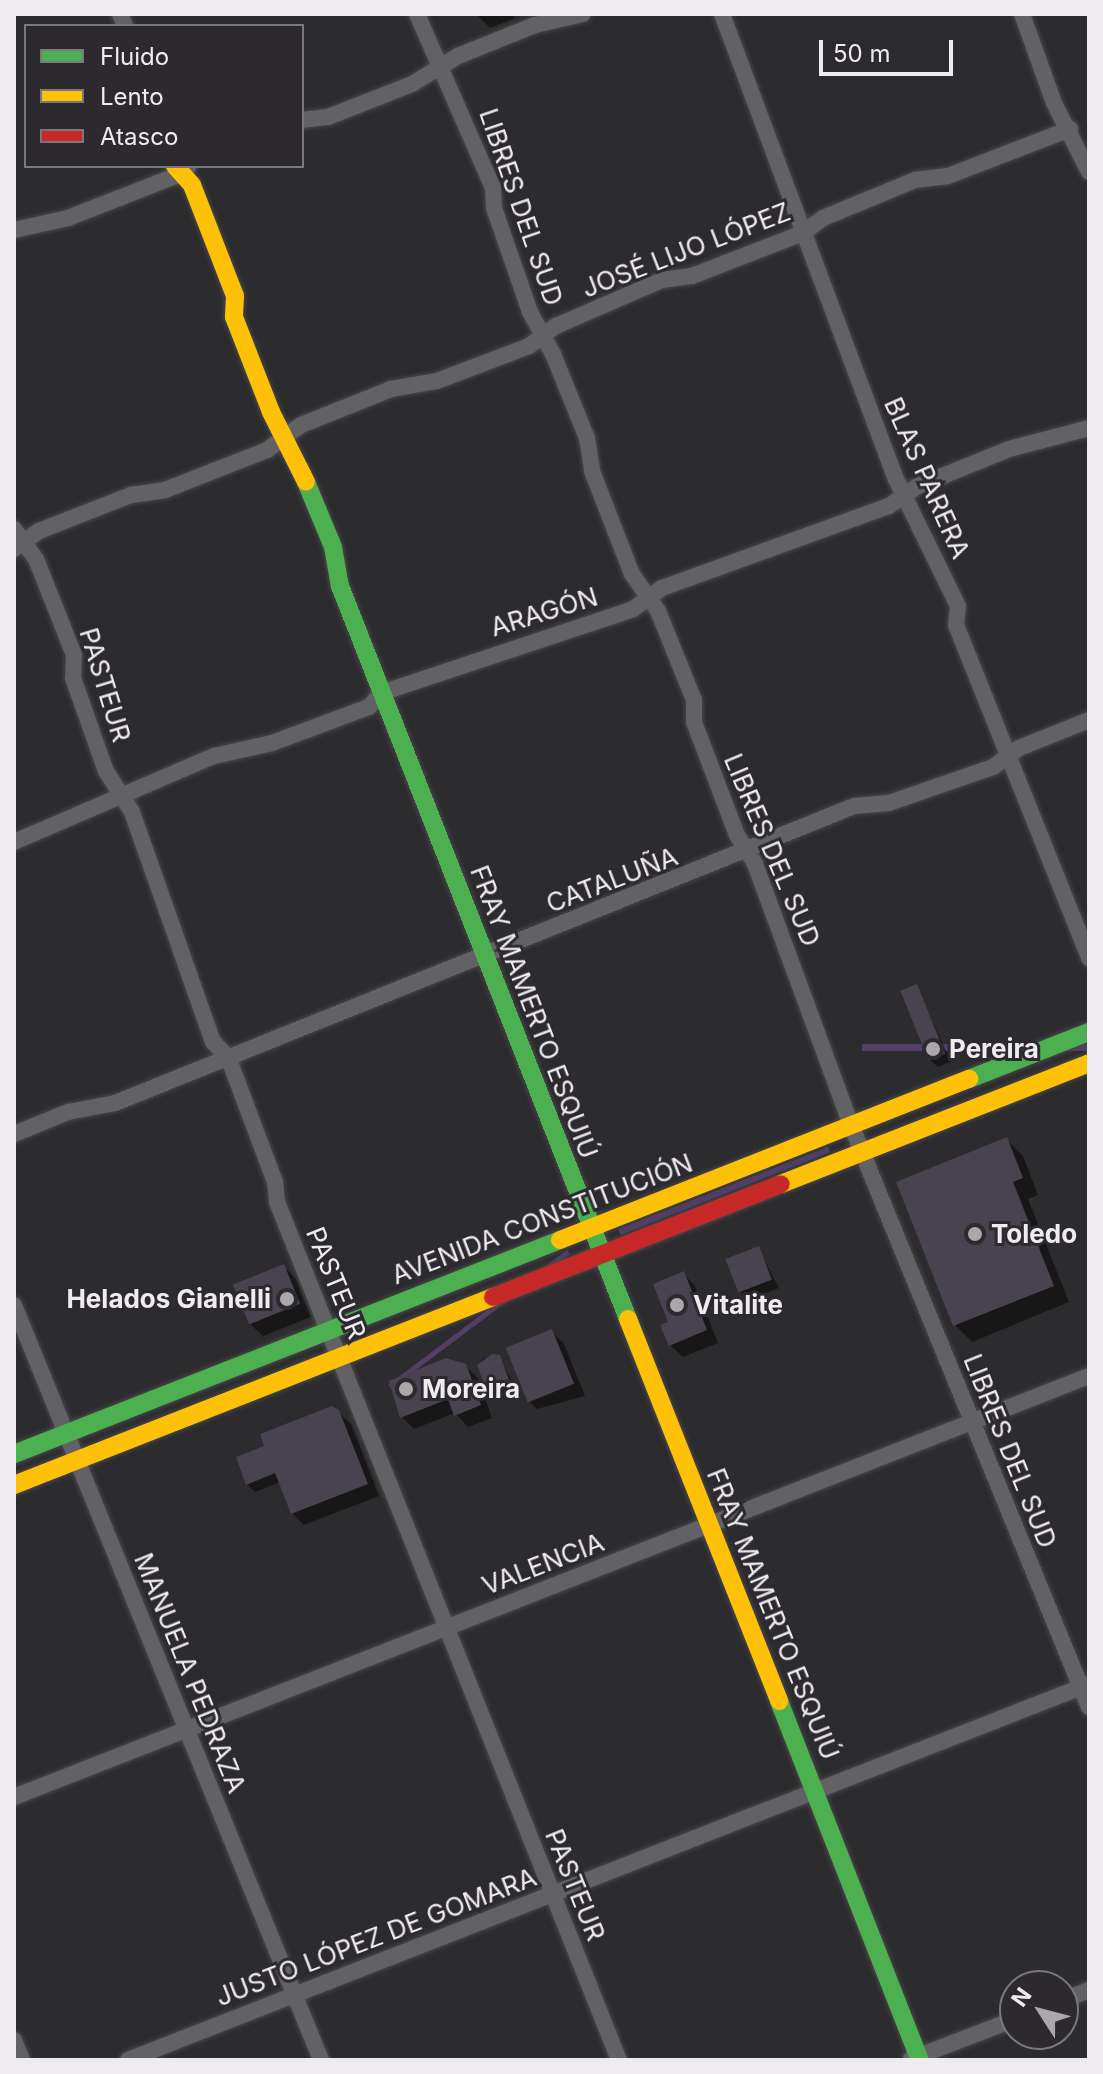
<!DOCTYPE html>
<meta charset="utf-8">
<style>
body{margin:0}
#map{position:relative;width:1103px;height:2074px;overflow:hidden;background:#2c2b2e;font-family:Inter,sans-serif}
div>[style]{position:absolute}
[style*='--x']{left:calc(var(--x)*1px);top:calc(var(--y)*1px);width:calc(var(--w)*1px);rotate:calc(var(--a)*1deg)}
.green>*{inset:0;background:#533e69;transform-origin:0 0}
.shadow>*{inset:0;background:#0007}
.building>*{inset:0;background:#49424f;transform-origin:0 0}
.roads{filter:drop-shadow(0 0 2px #484749) drop-shadow(0 0 2px #484749)}
.street>*{height:16px;margin:-8px;padding:0 8px;transform-origin:8px;border-radius:8px;background:#626164}
.fast>*{height:18px;margin:-9px;padding:0 9px;transform-origin:9px;border-radius:9px;background:#4caf50}
.slow>*{height:18px;margin:-9px;padding:0 9px;transform-origin:9px;border-radius:9px;background:#ffc107}
.jam>*{height:18px;margin:-9px;padding:0 9px;transform-origin:9px;border-radius:9px;background:#c62828}
.dots>*{width:22px;height:22px;translate:-50% -50%;box-sizing:border-box;border:4px solid #2c2a2f;border-radius:50%}
span{translate:-50% -50%;white-space:nowrap;text-align:center;line-height:1.15;-webkit-text-stroke:6px #2c2a2f;paint-order:stroke}
.street-label{font-size:26px;color:#eeecef}
.poi-label{font-size:26px;color:#eeecef;font-weight:700}
.left{translate:0 -50%;text-align:left}
.right{translate:-100% -50%;text-align:right}
.frame{position:absolute;inset:0;border:16px solid #eeecef;pointer-events:none}
.legend{position:absolute;left:24px;top:24px;width:280px;height:144px;box-sizing:border-box;background:#2c2a2f;border:2px solid #7a787c;margin:0;padding:10px 14px;list-style:none;font-size:24px;color:#eeecef}
.legend li{display:flex;align-items:center;gap:16px;height:40px}
.legend b{width:40px;border:2px solid #7a787c}
.north{position:absolute;left:999px;top:1970px;width:80px;height:80px;box-sizing:border-box;background:#2c2a2f;border:2px solid #7a787c;border-radius:50%;rotate:306deg;font-size:22px;font-weight:700;line-height:32px;text-align:center;color:#eeecef}
.north::after{content:'';display:block;margin:auto;width:28px;height:36px;background:#aaa8ab;clip-path:polygon(50% 0,100% 100%,50% 72%,0 100%)}
.scale{position:absolute;left:819px;top:40px;width:134px;height:36px;box-sizing:border-box;border:4px solid #eeecef;border-top:0;padding-left:10px;font-size:24px;line-height:28px;white-space:nowrap;color:#eeecef;-webkit-text-stroke:6px #2c2a2f;paint-order:stroke}
</style>
<div id="map">
<div class="green">
<i style="left:1089px;top:1044px;width:7px;height:227px;rotate:90deg"></i>
<i style="clip-path:polygon(828px 1147px,830px 1152px,621px 1235px,618px 1229px)"></i>
<i style="left:567px;top:1250px;width:5px;height:224px;rotate:53deg"></i>
</div>
<div class="shadow">
<i style="clip-path:polygon(476px 14px,513px 14px,515px 18px,490px 28px)"></i>
<i style="clip-path:polygon(916px 986px,951px 1062px,938px 1067px,930px 1060px)"></i>
<i style="clip-path:polygon(1007px 1140px,1023px 1156px,1038px 1195px,1028px 1199px,1069px 1302px,972px 1342px,955px 1325px)"></i>
<i style="clip-path:polygon(758px 1248px,779px 1288px,748px 1300px,741px 1293px)"></i>
<i style="clip-path:polygon(284px 1267px,296px 1279px,311px 1317px,263px 1336px,250px 1324px)"></i>
<i style="clip-path:polygon(683px 1273px,695px 1286px,718px 1343px,683px 1357px,670px 1345px)"></i>
<i style="clip-path:polygon(552px 1332px,564px 1344px,585px 1396px,537px 1409px,529px 1401px)"></i>
<i style="clip-path:polygon(499px 1357px,517px 1391px,508px 1401px,489px 1390px,479px 1365px,484px 1358px)"></i>
<i style="clip-path:polygon(465px 1366px,478px 1378px,492px 1418px,468px 1427px,455px 1413px,414px 1429px,402px 1417px)"></i>
<i style="clip-path:polygon(338px 1412px,351px 1424px,379px 1496px,304px 1525px,292px 1513px,280px 1482px,255px 1492px,247px 1484px,264px 1448px)"></i>
</div>
<div class="building">
<i style="left:917px;top:984px;width:75px;height:18px;rotate:68deg"></i>
<i style="clip-path:polygon(1007px 1137px,1023px 1178px,1013px 1182px,1054px 1286px,953px 1326px,896px 1182px)"></i>
<i style="left:759px;top:1246px;width:36px;height:36px;rotate:69deg"></i>
<i style="left:284px;top:1264px;width:43px;height:55px;rotate:68deg"></i>
<i style="clip-path:polygon(684px 1271px,707px 1330px,669px 1346px,660px 1325px,668px 1322px,653px 1284px)"></i>
<i style="left:552px;top:1329px;width:59px;height:50px;rotate:68deg"></i>
<i style="clip-path:polygon(492px 1354px,500px 1355px,510px 1383px,499px 1394px,487px 1391px,477px 1365px)"></i>
<i style="clip-path:polygon(446px 1358px,466px 1364px,481px 1405px,454px 1416px,448px 1399px,400px 1418px,389px 1381px)"></i>
<i style="clip-path:polygon(332px 1406px,339px 1410px,368px 1484px,291px 1514px,275px 1473px,246px 1485px,236px 1457px,264px 1446px,260px 1434px)"></i>
</div>
<div class="roads">
<div class="street">
<i style="--x:120;--y:14;--w:13;--a:67"></i>
<i style="--x:417;--y:14;--w:190;--a:66.4"></i>
<i style="--x:493;--y:188;--w:20;--a:87"></i>
<i style="--x:494;--y:208;--w:110;--a:70.9"></i>
<i style="--x:530;--y:312;--w:48;--a:61.3"></i>
<i style="--x:553;--y:354;--w:91;--a:68"></i>
<i style="--x:587;--y:438;--w:33;--a:81"></i>
<i style="--x:592;--y:471;--w:110;--a:68.8"></i>
<i style="--x:632;--y:574;--w:45;--a:54.9"></i>
<i style="--x:658;--y:611;--w:96;--a:68"></i>
<i style="--x:694;--y:700;--w:22;--a:90"></i>
<i style="--x:694;--y:722;--w:121;--a:69.2"></i>
<i style="--x:737;--y:835;--w:34;--a:58"></i>
<i style="--x:755;--y:864;--w:278;--a:69.8"></i>
<i style="--x:851;--y:1125;--w:629;--a:67.76"></i>
<i style="--x:722;--y:14;--w:496;--a:69.5"></i>
<i style="--x:896;--y:479;--w:141;--a:64"></i>
<i style="--x:958;--y:606;--w:19;--a:96"></i>
<i style="--x:956;--y:625;--w:359;--a:68.2"></i>
<i style="--x:1022;--y:14;--w:95;--a:70.2"></i>
<i style="--x:1054;--y:103;--w:77;--a:63.1"></i>
<i style="--x:302;--y:120;--w:26;--a:-7"></i>
<i style="--x:328;--y:117;--w:90;--a:-21.4"></i>
<i style="--x:412;--y:84;--w:54;--a:-31.3"></i>
<i style="--x:458;--y:56;--w:83;--a:-21.9"></i>
<i style="--x:535;--y:25;--w:49;--a:-12.9"></i>
<i style="--x:14;--y:230;--w:55;--a:-12.5"></i>
<i style="--x:68;--y:218;--w:118;--a:-21.4"></i>
<i style="--x:178;--y:175;--w:13;--a:-39"></i>
<i style="--x:14;--y:529;--w:37;--a:54"></i>
<i style="--x:36;--y:559;--w:103;--a:68.4"></i>
<i style="--x:74;--y:655;--w:23;--a:92"></i>
<i style="--x:73;--y:678;--w:99;--a:70.5"></i>
<i style="--x:106;--y:771;--w:49;--a:57.6"></i>
<i style="--x:132;--y:812;--w:244;--a:70.6"></i>
<i style="--x:213;--y:1042;--w:21;--a:45"></i>
<i style="--x:228;--y:1057;--w:134;--a:69.4"></i>
<i style="--x:275;--y:1182;--w:20;--a:84"></i>
<i style="--x:277;--y:1202;--w:924;--a:68.27"></i>
<i style="--x:14;--y:549;--w:31;--a:-36"></i>
<i style="--x:39;--y:531;--w:99;--a:-21.4"></i>
<i style="--x:131;--y:495;--w:34;--a:-8"></i>
<i style="--x:165;--y:490;--w:110;--a:-21.4"></i>
<i style="--x:267;--y:450;--w:42;--a:-36.3"></i>
<i style="--x:301;--y:425;--w:97;--a:-21.8"></i>
<i style="--x:391;--y:389;--w:47;--a:-9.9"></i>
<i style="--x:437;--y:381;--w:98;--a:-20.8"></i>
<i style="--x:529;--y:346;--w:34;--a:-37"></i>
<i style="--x:556;--y:326;--w:116;--a:-23.5"></i>
<i style="--x:662;--y:280;--w:30;--a:-8"></i>
<i style="--x:692;--y:276;--w:119;--a:-21.2"></i>
<i style="--x:803;--y:233;--w:25;--a:-37"></i>
<i style="--x:823;--y:218;--w:100;--a:-22.4"></i>
<i style="--x:915;--y:180;--w:33;--a:-7"></i>
<i style="--x:948;--y:176;--w:131;--a:-21.1"></i>
<i style="--x:14;--y:842;--w:218;--a:-23.3"></i>
<i style="--x:214;--y:756;--w:59;--a:-12.6"></i>
<i style="--x:272;--y:743;--w:103;--a:-20.4"></i>
<i style="--x:369;--y:707;--w:18;--a:-49"></i>
<i style="--x:381;--y:693;--w:266;--a:-18.4"></i>
<i style="--x:633;--y:609;--w:36;--a:-36"></i>
<i style="--x:662;--y:588;--w:241;--a:-19.9"></i>
<i style="--x:889;--y:506;--w:35;--a:-35"></i>
<i style="--x:918;--y:486;--w:98;--a:-22.1"></i>
<i style="--x:1009;--y:449;--w:83;--a:-14.7"></i>
<i style="--x:14;--y:1134;--w:58;--a:-22.2"></i>
<i style="--x:68;--y:1112;--w:48;--a:-10.8"></i>
<i style="--x:115;--y:1103;--w:796;--a:-21.89"></i>
<i style="--x:854;--y:806;--w:35;--a:-5"></i>
<i style="--x:889;--y:803;--w:110;--a:-19.1"></i>
<i style="--x:993;--y:767;--w:32;--a:-36"></i>
<i style="--x:1019;--y:748;--w:75;--a:-21.8"></i>
<i style="--x:14;--y:1305;--w:815;--a:67.87"></i>
<i style="--x:14;--y:1797;--w:1154;--a:-21.39"></i>
<i style="--x:1063;--y:2000;--w:28;--a:-21"></i>
<i style="--x:14;--y:2040;--w:22;--a:68"></i>
<i style="--x:911;--y:2059;--w:111;--a:-21"></i>
<i style="--x:128;--y:2060;--w:1032;--a:-21.37"></i>
</div>
<div class="fast">
<i style="--x:306;--y:482;--w:70;--a:67.4"></i>
<i style="--x:333;--y:547;--w:40;--a:80"></i>
<i style="--x:340;--y:586;--w:788;--a:68.55"></i>
<i style="--x:969;--y:1079;--w:129;--a:-21.4"></i>
<i style="--x:14;--y:1454;--w:586;--a:-21.4"></i>
<i style="--x:779;--y:1701;--w:386;--a:68.6"></i>
</div>
<div class="slow">
<i style="--x:175;--y:166;--w:25;--a:48"></i>
<i style="--x:192;--y:185;--w:119;--a:68.8"></i>
<i style="--x:235;--y:296;--w:21;--a:93"></i>
<i style="--x:234;--y:317;--w:102;--a:68.7"></i>
<i style="--x:271;--y:412;--w:78;--a:63.4"></i>
<i style="--x:781;--y:1184;--w:331;--a:-21.4"></i>
<i style="--x:560;--y:1240;--w:440;--a:-21.5"></i>
<i style="--x:628;--y:1319;--w:411;--a:68.4"></i>
<i style="--x:14;--y:1485;--w:515;--a:-21.43"></i>
</div>
<div class="jam">
<i style="--x:493;--y:1297;--w:309;--a:-21.4"></i>
</div>
</div>
<div class="dots">
<i style="left:933px;top:1049px;background:#aaa8ab"></i>
<i style="left:975px;top:1234px;background:#aaa8ab"></i>
<i style="left:287px;top:1299px;background:#aaa8ab"></i>
<i style="left:677px;top:1305px;background:#aaa8ab"></i>
<i style="left:406px;top:1389px;background:#aaa8ab"></i>
</div>
<div class="street-label">
<span style="left:521px;top:207px;rotate:71deg">LIBRES DEL SUD</span>
<span style="left:686px;top:250px;rotate:-21deg">JOSÉ LIJO LÓPEZ</span>
<span style="left:927px;top:478px;rotate:66deg">BLAS PARERA</span>
<span style="left:544px;top:612px;rotate:-17deg">ARAGÓN</span>
<span style="left:105px;top:685px;rotate:73deg">PASTEUR</span>
<span style="left:772px;top:850px;rotate:67deg">LIBRES DEL SUD</span>
<span style="left:612px;top:880px;rotate:-21deg">CATALUÑA</span>
<span style="left:534px;top:1012px;rotate:69deg">FRAY MAMERTO ESQUIÚ</span>
<span style="left:542px;top:1219px;rotate:-21deg">AVENIDA CONSTITUCIÓN</span>
<span style="left:336px;top:1283px;rotate:68deg">PASTEUR</span>
<span style="left:1010px;top:1451px;rotate:68deg">LIBRES DEL SUD</span>
<span style="left:543px;top:1564px;rotate:-21deg">VALENCIA</span>
<span style="left:773px;top:1614px;rotate:68deg">FRAY MAMERTO ESQUIÚ</span>
<span style="left:190px;top:1673px;rotate:68deg">MANUELA PEDRAZA</span>
<span style="left:575px;top:1885px;rotate:68deg">PASTEUR</span>
<span style="left:376px;top:1937px;rotate:-21deg">JUSTO LÓPEZ DE GOMARA</span>
</div>
<div class="poi-label">
<span class="left" style="left:949px;top:1049px">Pereira</span>
<span class="left" style="left:991px;top:1234px">Toledo</span>
<span class="right" style="left:271px;top:1299px">Helados Gianelli</span>
<span class="left" style="left:693px;top:1305px">Vitalite</span>
<span class="left" style="left:422px;top:1389px">Moreira</span>
</div>
<div class="frame"></div>
<ul class="legend">
<li><b style="height:10px;background:#4caf50"></b>Fluido</li>
<li><b style="height:10px;background:#ffc107"></b>Lento</li>
<li><b style="height:10px;background:#c62828"></b>Atasco</li>
</ul>
<div class="north">N</div>
<div class="scale">50 m</div>
</div>
